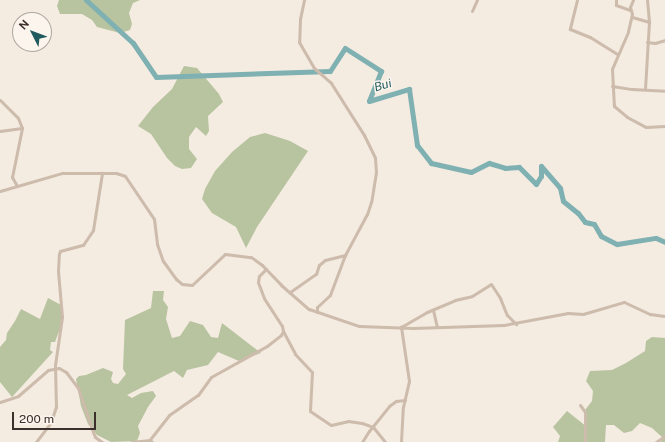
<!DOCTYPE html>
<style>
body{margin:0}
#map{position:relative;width:665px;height:442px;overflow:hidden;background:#f4ebe1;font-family:"Public Sans",sans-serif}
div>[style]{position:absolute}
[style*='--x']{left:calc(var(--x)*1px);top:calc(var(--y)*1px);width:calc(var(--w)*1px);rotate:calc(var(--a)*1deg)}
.green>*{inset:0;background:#b8c4a0}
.river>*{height:5px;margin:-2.5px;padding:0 2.5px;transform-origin:2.5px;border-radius:2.5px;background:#7fb0b2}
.minor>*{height:3px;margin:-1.5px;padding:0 1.5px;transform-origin:1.5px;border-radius:1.5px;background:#cdbbac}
span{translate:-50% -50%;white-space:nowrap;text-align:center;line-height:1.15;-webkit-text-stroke:3px #fbf5ee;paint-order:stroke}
.water-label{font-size:12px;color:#1f5a5e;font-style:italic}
.north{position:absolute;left:12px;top:12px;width:40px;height:40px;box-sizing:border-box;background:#fbf5ee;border:1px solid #aea6a0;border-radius:50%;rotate:312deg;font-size:11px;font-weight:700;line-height:16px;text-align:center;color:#3b302b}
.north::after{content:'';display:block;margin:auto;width:14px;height:18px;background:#1f5a5e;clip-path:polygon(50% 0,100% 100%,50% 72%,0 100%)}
.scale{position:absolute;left:12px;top:412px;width:84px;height:18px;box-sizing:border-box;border:2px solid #3b302b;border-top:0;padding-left:5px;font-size:12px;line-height:14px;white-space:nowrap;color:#3b302b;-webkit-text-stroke:3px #fbf5ee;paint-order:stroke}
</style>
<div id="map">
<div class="green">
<i style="clip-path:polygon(59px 0,140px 0,133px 3px,129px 13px,132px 24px,130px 30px,120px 33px,97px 27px,92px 20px,82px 14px,60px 14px,57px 6px)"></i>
<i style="clip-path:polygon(184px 66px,197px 68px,219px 94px,223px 102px,208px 116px,209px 131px,206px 136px,196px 127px,189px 137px,189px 149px,197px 159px,191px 168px,182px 169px,175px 166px,167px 158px,151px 134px,138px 126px,153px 107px,172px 89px)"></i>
<i style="clip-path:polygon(265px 133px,290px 141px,308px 151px,257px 227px,246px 248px,236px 227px,212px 213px,202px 199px,205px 189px,215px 171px,232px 152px,250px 137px)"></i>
<i style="clip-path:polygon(153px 291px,164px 291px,163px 300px,168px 307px,166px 319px,172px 338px,180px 336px,190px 321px,203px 325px,211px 337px,218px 338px,222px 323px,261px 353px,239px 361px,218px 352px,208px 365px,187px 370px,183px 378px,174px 371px,127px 395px,132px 398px,141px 393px,153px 391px,156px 396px,148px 407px,138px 426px,140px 433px,137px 441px,111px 442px,97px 435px,88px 424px,81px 406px,76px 379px,79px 376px,86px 375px,103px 368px,113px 372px,111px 379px,113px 383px,118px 384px,126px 374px,123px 369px,125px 320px,151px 308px)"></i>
<i style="clip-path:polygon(48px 298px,61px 305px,61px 326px,55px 342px,51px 342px,50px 350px,53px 352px,12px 397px,0 382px,0 347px,6px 340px,7px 333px,15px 321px,21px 309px,40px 319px)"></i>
<i style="clip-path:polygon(652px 337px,665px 338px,665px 442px,661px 442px,663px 438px,652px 428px,640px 423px,632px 431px,624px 433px,614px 425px,606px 425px,605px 442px,558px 442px,560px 436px,553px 427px,567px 411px,587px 427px,585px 410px,592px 401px,593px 391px,586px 381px,590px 371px,612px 370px,626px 363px,645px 351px,646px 341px)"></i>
</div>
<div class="river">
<i style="--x:86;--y:0;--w:64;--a:42.5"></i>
<i style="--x:133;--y:43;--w:41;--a:55.9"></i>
<i style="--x:156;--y:77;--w:174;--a:-2"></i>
<i style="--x:330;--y:71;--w:27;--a:-57"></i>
<i style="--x:345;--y:48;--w:43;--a:32.6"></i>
<i style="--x:381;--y:71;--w:32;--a:112"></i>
<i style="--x:369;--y:101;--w:42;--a:-16.7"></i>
<i style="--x:409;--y:89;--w:57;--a:81.9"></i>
<i style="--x:417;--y:145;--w:23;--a:52"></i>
<i style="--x:431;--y:163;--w:41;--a:12.7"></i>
<i style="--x:471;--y:172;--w:20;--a:-27"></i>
<i style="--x:489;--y:163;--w:17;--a:17"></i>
<i style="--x:505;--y:168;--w:14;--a:-4"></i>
<i style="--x:519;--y:167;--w:24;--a:45"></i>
<i style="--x:536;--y:184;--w:9;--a:-58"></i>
<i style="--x:541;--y:176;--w:10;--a:-90"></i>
<i style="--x:541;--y:166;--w:29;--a:49"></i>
<i style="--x:560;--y:188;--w:13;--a:77"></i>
<i style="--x:563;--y:201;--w:19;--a:39"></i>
<i style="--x:578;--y:213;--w:11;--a:52"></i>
<i style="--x:585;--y:222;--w:9;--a:13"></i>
<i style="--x:594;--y:224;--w:14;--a:60"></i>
<i style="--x:601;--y:236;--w:18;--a:27"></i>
<i style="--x:617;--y:244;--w:39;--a:-9"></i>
<i style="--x:656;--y:238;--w:10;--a:24"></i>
</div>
<div class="minor">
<i style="--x:304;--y:0;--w:19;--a:102"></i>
<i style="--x:300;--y:19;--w:23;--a:92"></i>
<i style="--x:299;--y:42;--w:30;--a:60"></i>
<i style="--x:314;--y:68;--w:23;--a:41"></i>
<i style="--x:331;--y:83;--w:62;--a:57.6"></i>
<i style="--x:364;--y:135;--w:25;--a:64"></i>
<i style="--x:375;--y:158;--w:14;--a:86"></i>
<i style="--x:376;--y:172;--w:30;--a:99"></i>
<i style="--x:371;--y:202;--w:13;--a:108"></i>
<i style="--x:367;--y:214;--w:47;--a:118.2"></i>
<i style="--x:345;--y:255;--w:43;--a:110.6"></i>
<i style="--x:330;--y:295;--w:18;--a:137"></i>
<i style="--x:317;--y:307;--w:5;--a:90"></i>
<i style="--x:577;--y:0;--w:30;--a:104"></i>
<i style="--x:570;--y:29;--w:22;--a:22"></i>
<i style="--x:590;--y:37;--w:32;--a:32"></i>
<i style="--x:616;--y:0;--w:5;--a:90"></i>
<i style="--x:616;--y:5;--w:15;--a:20"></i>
<i style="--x:633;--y:0;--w:8;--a:113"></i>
<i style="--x:630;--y:7;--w:7;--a:74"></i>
<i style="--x:632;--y:14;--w:18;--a:103"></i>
<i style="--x:628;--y:32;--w:40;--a:113.4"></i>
<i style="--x:612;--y:69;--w:37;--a:87"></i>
<i style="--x:614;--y:106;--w:17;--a:40"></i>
<i style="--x:627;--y:117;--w:21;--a:28"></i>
<i style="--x:646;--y:127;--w:19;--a:-3"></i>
<i style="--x:472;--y:11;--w:12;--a:-66"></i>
<i style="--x:632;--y:17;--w:18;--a:16"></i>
<i style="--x:647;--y:42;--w:8;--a:7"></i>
<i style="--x:655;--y:43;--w:10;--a:-17"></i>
<i style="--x:612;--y:86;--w:20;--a:9"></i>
<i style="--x:632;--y:89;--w:33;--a:3"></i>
<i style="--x:645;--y:89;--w:67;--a:-86.6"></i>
<i style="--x:649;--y:22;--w:22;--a:-95"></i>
<i style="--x:0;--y:100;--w:25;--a:45"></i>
<i style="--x:18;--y:118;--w:11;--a:68"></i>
<i style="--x:22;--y:128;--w:50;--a:101.5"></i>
<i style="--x:12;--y:177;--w:10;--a:61"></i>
<i style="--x:0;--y:131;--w:22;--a:-8"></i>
<i style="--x:0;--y:191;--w:65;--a:-16.2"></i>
<i style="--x:62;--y:173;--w:54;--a:0"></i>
<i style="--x:116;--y:173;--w:9;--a:18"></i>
<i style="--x:125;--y:176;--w:52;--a:56"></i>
<i style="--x:154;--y:219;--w:25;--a:83"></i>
<i style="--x:157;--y:244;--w:18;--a:71"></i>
<i style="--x:163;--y:261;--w:22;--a:54"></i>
<i style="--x:176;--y:279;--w:8;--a:40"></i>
<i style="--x:182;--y:284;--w:10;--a:6"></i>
<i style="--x:192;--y:285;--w:45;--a:-43.2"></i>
<i style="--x:225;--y:254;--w:26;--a:7"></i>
<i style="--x:251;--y:257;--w:14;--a:36"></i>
<i style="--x:262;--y:265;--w:28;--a:46"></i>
<i style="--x:281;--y:285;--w:37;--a:41"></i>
<i style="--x:309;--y:309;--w:53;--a:18.8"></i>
<i style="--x:359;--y:326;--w:54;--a:2.1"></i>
<i style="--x:413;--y:328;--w:91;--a:-1.9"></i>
<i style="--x:504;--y:325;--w:65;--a:-10.6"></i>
<i style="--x:568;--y:313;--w:15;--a:4"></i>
<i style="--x:583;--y:314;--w:43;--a:-16.3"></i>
<i style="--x:624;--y:302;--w:29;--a:25"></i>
<i style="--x:650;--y:314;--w:15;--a:8"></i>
<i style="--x:290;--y:292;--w:32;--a:-35"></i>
<i style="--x:316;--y:274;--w:9;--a:-72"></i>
<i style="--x:319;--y:265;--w:8;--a:-40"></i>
<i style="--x:325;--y:260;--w:21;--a:-14"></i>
<i style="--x:433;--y:310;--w:17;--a:77"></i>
<i style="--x:283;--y:331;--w:26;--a:62"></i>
<i style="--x:295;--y:354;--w:25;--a:47"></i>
<i style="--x:312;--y:372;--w:39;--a:93"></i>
<i style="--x:310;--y:411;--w:25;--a:34"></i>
<i style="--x:331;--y:425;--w:17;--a:-13"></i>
<i style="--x:348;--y:421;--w:14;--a:8"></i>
<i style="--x:362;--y:423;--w:12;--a:20"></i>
<i style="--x:373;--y:427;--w:19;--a:51"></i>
<i style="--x:0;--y:402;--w:19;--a:-18"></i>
<i style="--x:18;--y:396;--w:40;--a:-41"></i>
<i style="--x:48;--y:370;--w:11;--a:-10"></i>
<i style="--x:59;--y:368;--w:8;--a:30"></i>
<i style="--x:66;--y:372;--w:20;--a:53"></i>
<i style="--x:78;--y:388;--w:46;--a:71.2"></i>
<i style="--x:93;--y:432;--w:5;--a:68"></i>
<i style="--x:95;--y:437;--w:9;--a:36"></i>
<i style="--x:580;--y:405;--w:9;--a:54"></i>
<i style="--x:585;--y:412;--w:30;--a:90"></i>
<i style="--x:36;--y:442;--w:25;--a:-53"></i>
<i style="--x:51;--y:422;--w:16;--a:-72"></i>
<i style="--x:56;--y:407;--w:42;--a:-91.4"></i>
<i style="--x:55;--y:365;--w:49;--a:-81.7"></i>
<i style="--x:62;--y:317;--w:46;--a:-95"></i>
<i style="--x:58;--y:271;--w:17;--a:-87"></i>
<i style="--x:59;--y:254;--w:3;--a:-72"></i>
<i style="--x:60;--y:251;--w:24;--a:-15"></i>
<i style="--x:83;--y:245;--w:18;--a:-56"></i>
<i style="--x:93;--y:230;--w:58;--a:-81"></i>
<i style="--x:131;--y:442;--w:19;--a:-6"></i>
<i style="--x:150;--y:440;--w:3;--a:45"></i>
<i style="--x:148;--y:442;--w:34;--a:-52"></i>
<i style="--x:169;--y:415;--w:35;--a:-35"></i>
<i style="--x:198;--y:395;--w:22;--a:-54"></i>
<i style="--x:211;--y:377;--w:64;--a:-29"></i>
<i style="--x:267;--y:346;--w:18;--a:-38"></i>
<i style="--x:281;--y:335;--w:4;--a:-63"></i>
<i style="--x:283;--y:331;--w:5;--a:-101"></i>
<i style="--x:282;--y:326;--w:33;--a:-123"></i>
<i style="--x:264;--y:298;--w:17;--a:-111"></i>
<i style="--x:258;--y:282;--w:6;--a:-81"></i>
<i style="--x:259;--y:276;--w:10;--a:-45"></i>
<i style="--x:362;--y:442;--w:13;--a:-58"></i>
<i style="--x:369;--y:431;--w:32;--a:-51"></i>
<i style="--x:389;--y:406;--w:9;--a:-36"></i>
<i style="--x:396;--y:401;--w:9;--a:-6"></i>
<i style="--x:401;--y:442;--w:35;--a:-87"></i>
<i style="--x:403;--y:407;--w:27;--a:-77"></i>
<i style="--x:409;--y:381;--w:55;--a:-98.4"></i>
<i style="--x:401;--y:327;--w:30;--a:-30"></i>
<i style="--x:427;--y:312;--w:30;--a:-23"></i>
<i style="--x:455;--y:300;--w:17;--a:-13"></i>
<i style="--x:472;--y:296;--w:22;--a:-32"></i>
<i style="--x:491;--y:284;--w:17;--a:57"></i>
<i style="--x:500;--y:298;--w:18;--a:68"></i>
<i style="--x:507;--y:315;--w:13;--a:45"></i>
<i style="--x:656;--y:442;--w:11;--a:-34"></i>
</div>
<div class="water-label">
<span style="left:383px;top:86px;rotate:-16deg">Bui</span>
</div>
<div class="north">N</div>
<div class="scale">200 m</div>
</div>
